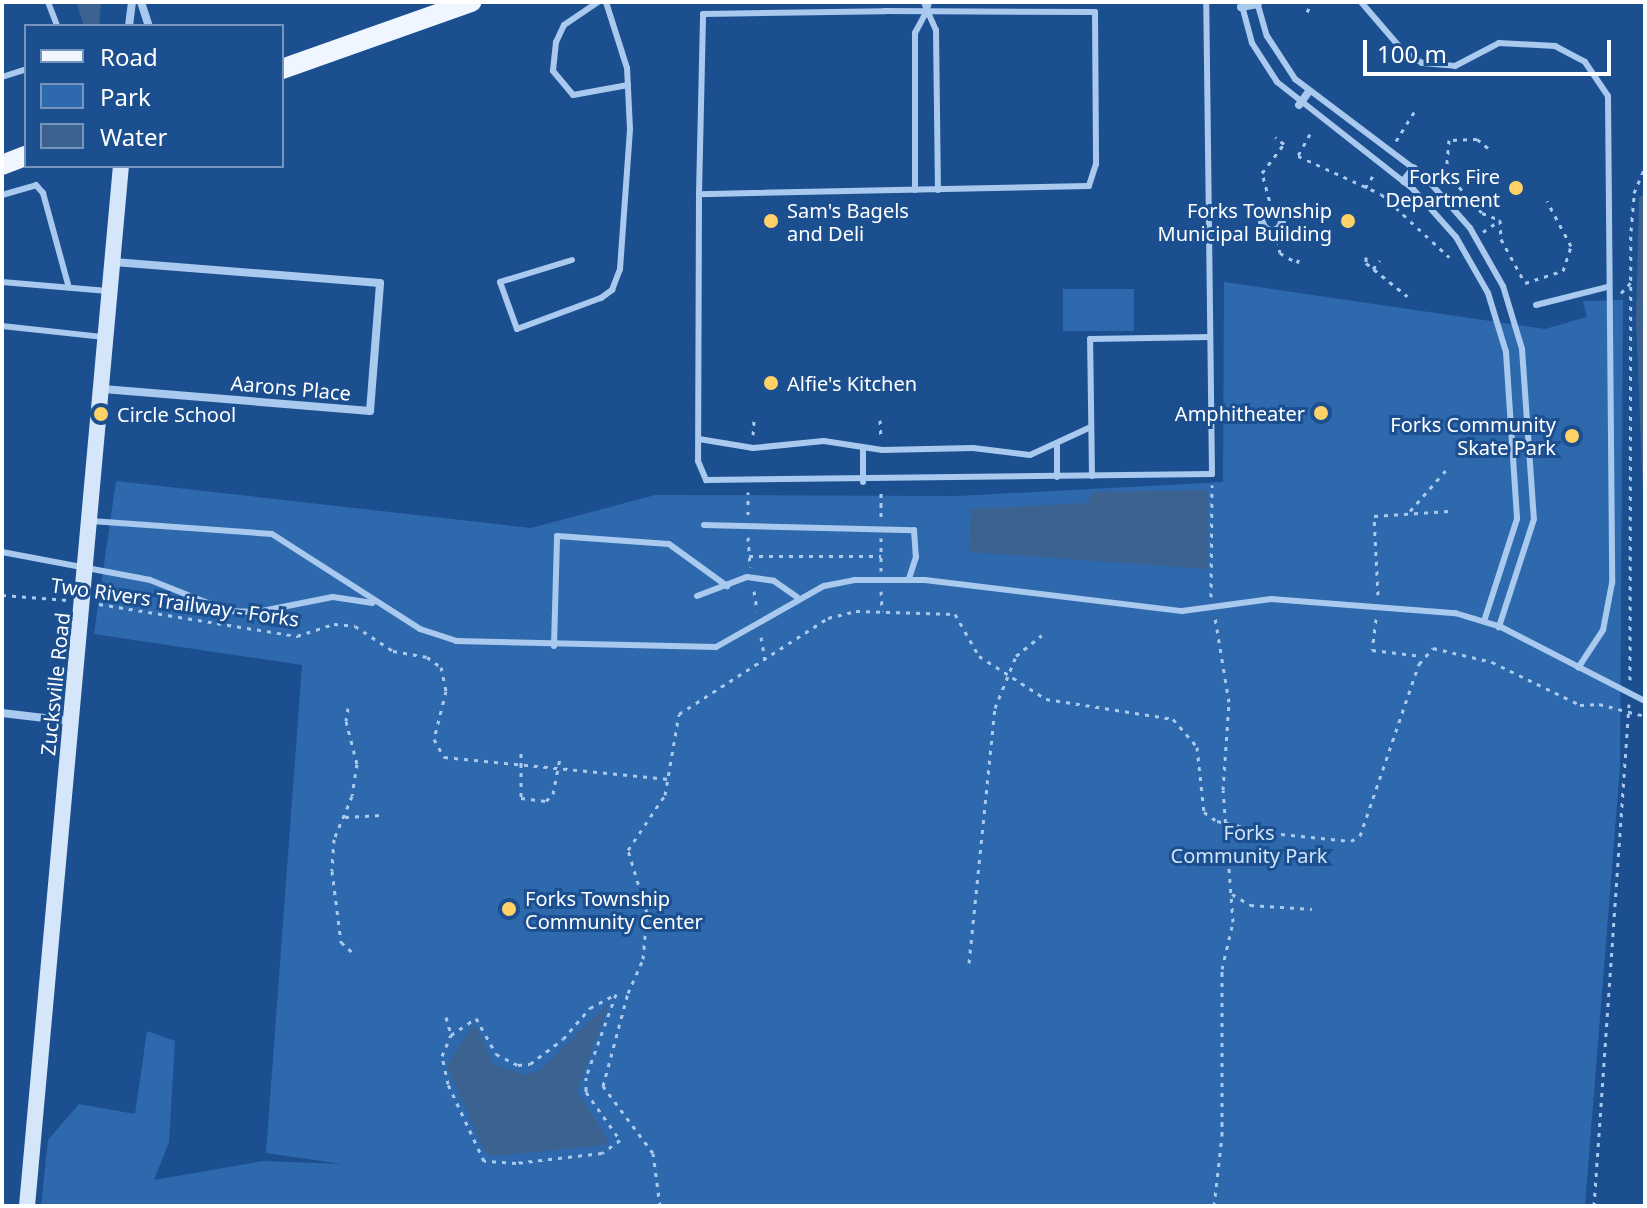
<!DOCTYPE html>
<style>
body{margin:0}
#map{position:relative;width:1647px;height:1208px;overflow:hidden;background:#1b4f8f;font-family:"Noto Sans",sans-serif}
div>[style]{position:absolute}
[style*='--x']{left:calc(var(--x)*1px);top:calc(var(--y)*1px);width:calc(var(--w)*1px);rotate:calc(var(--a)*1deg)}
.green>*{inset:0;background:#2e69ad;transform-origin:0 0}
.water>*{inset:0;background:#3c6290}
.path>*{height:3px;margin-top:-1.5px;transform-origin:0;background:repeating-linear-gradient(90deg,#a9c9ee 0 4px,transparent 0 10px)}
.lane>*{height:6px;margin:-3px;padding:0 3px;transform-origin:3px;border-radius:3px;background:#a9c9ee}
.street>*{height:8px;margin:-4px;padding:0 4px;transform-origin:4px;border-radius:4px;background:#a9c9ee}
.street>.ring{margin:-4px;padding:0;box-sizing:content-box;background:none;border:8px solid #a9c9ee;border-radius:50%}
.secondary>*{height:16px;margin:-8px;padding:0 8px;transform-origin:8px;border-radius:8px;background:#d6e6fa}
.primary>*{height:20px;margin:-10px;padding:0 10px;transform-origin:10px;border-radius:10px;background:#f0f6ff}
.dots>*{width:22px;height:22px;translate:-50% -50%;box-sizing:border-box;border:4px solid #1b4f8f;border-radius:50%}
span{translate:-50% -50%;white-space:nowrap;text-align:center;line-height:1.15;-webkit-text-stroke:6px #1b4f8f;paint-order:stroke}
.poi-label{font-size:20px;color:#fff}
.right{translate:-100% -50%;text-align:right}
.left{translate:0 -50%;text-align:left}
.street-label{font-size:20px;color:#fff}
.park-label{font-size:20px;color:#cfe3fa}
.frame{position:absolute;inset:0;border:4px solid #fff;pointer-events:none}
.legend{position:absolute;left:24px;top:24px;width:260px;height:144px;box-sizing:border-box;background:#1b4f8f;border:2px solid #7695bc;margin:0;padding:10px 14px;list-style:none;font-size:24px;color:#fff}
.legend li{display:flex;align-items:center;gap:16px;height:40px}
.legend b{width:40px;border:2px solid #7695bc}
.scale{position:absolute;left:1363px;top:40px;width:248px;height:36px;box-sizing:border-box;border:4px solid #fff;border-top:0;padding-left:10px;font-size:24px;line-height:28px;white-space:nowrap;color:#fff;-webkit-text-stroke:6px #1b4f8f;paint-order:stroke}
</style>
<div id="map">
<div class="green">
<i style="clip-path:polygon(1224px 282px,1545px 329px,1587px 317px,1583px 301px,1623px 300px,1620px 767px,1585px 1206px,41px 1206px,48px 1140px,79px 1104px,135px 1114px,147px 1031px,175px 1041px,169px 1142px,154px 1180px,263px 1161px,342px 1164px,266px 1153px,302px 665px,94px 634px,116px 481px,531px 528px,655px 495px,957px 496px,1223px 482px)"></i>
<i style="left:1063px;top:289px;width:71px;height:42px"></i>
</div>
<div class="water">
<i style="clip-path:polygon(76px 2px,101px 2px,99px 26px,84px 26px)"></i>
<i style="clip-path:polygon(1645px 195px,1645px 544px,1636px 319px,1639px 197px)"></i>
<i style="clip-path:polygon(1208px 490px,1207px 569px,969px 552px,971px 509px,1088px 503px,1092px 492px)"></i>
<i style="clip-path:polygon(609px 1003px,577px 1091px,607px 1138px,606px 1145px,492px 1156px,484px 1150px,447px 1066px,470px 1029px,476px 1026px,493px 1064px,523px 1075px,539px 1071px)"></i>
</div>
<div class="path">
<i style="--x:1307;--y:12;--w:11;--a:-63"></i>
<i style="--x:1310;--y:134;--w:25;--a:119"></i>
<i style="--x:1298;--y:156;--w:91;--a:24.6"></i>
<i style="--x:1381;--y:194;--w:93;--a:42.8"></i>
<i style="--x:1396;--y:141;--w:36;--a:-58"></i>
<i style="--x:1488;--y:148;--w:14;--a:-141"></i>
<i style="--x:1477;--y:139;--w:28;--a:178"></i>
<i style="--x:1449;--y:140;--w:32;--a:95"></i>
<i style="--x:1446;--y:172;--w:55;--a:48.7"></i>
<i style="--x:1482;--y:213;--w:19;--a:21"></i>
<i style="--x:1500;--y:220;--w:19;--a:87"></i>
<i style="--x:1501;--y:239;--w:50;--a:61.4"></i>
<i style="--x:1525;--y:283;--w:40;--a:-18"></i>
<i style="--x:1563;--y:271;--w:26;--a:-72"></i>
<i style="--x:1571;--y:246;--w:51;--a:-118.1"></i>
<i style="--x:1365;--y:188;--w:20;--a:-57"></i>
<i style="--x:1272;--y:210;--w:38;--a:-105"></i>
<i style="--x:1262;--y:173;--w:36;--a:-53"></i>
<i style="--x:1284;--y:144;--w:11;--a:-142"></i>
<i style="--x:1282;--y:218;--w:19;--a:-16"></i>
<i style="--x:1282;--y:225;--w:14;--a:34"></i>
<i style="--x:1277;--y:230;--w:23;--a:83"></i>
<i style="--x:1280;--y:253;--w:20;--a:30"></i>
<i style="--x:1297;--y:263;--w:4;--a:-63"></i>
<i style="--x:1483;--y:232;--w:21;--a:-35"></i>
<i style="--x:1366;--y:257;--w:6;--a:90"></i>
<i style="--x:1366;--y:263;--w:53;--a:38.8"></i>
<i style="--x:1373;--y:269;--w:11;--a:-52"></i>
<i style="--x:1621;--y:293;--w:16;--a:-47"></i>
<i style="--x:880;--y:420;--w:19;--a:87"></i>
<i style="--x:753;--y:435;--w:16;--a:-86"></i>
<i style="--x:1410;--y:511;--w:56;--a:-48.6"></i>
<i style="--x:748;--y:515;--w:23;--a:-90"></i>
<i style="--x:881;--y:517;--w:26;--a:-90"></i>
<i style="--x:748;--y:537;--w:30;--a:86"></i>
<i style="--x:881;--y:538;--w:33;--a:90"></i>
<i style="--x:749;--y:556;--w:132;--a:0"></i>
<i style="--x:754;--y:591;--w:20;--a:81"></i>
<i style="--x:881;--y:591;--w:20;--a:87"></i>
<i style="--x:2;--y:595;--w:66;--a:4.3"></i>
<i style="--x:1378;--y:595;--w:79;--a:-92.9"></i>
<i style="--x:1374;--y:516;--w:75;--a:-3.8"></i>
<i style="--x:1211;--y:597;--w:112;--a:-89.5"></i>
<i style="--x:99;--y:604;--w:201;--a:9.2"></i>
<i style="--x:297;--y:636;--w:39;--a:-18"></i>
<i style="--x:334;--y:624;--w:21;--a:5"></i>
<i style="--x:355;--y:626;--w:45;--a:33.3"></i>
<i style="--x:393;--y:651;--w:35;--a:10"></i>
<i style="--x:427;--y:657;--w:17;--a:36"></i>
<i style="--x:441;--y:667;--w:25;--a:78"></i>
<i style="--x:446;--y:691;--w:49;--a:104"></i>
<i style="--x:434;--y:739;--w:21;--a:61"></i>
<i style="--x:444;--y:757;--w:226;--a:5.6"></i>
<i style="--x:1376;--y:619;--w:31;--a:97"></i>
<i style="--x:1372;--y:650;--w:50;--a:6.8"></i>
<i style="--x:761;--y:637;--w:23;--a:80"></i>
<i style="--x:1630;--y:680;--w:449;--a:-89.9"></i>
<i style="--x:1631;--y:231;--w:38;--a:-85"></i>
<i style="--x:1634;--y:193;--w:28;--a:-67"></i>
<i style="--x:348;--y:708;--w:13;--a:99"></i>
<i style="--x:346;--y:721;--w:44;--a:75.7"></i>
<i style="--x:357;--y:764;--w:32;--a:99"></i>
<i style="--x:352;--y:796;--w:47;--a:112.7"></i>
<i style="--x:334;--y:839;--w:32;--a:94"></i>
<i style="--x:332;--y:871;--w:72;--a:82.8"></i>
<i style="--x:341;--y:942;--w:15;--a:42"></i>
<i style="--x:521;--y:753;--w:45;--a:90"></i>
<i style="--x:521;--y:798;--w:25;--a:7"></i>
<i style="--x:546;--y:801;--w:10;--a:-45"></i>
<i style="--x:553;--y:794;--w:38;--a:-79"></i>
<i style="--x:345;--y:817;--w:37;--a:-3"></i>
<i style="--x:1232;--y:894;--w:21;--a:31"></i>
<i style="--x:1250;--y:905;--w:62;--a:3.7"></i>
<i style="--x:969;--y:963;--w:256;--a:-84.2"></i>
<i style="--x:995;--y:708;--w:56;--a:-68"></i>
<i style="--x:1016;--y:656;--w:33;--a:-39"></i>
<i style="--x:446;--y:1017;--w:19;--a:74"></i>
<i style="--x:451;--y:1035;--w:30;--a:-34"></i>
<i style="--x:476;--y:1018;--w:41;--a:60.9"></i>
<i style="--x:496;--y:1054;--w:25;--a:27"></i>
<i style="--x:518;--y:1065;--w:12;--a:-5"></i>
<i style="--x:530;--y:1064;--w:41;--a:-37.1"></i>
<i style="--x:563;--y:1039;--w:41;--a:-48.9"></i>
<i style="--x:590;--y:1008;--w:30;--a:-28"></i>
<i style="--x:616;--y:994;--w:88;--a:109.9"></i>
<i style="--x:586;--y:1077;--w:15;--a:90"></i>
<i style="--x:586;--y:1092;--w:59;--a:54.7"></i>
<i style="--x:620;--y:1140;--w:22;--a:144"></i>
<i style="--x:602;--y:1153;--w:87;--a:173.4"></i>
<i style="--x:516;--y:1163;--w:32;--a:-176"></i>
<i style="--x:484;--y:1161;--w:85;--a:-115.1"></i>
<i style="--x:448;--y:1084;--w:29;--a:-102"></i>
<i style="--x:442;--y:1056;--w:23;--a:-67"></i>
<i style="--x:660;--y:1206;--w:53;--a:-97.5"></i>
<i style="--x:653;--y:1153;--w:84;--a:-126.7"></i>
<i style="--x:603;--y:1086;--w:96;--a:-75"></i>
<i style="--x:628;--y:993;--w:37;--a:-66"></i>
<i style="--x:643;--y:959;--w:46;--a:-85"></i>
<i style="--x:647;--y:913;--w:66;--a:-106.8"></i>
<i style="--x:628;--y:850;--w:66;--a:-56.1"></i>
<i style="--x:665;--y:795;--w:82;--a:-80.2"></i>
<i style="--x:679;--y:714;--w:177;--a:-32.8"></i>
<i style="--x:828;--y:618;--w:29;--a:-14"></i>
<i style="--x:856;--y:611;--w:99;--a:1.7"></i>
<i style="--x:955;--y:614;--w:48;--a:60.3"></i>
<i style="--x:979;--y:656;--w:80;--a:32.7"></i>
<i style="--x:1046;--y:699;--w:129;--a:8.9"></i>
<i style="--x:1173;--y:719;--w:37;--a:49"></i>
<i style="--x:1197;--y:747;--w:65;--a:83.9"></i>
<i style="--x:1204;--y:812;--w:16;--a:35"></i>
<i style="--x:1217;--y:821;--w:55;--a:12.5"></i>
<i style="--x:1271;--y:833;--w:80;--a:5.7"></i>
<i style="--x:1351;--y:841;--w:10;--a:-29"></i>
<i style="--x:1360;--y:836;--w:182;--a:-71.1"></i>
<i style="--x:1419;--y:664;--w:21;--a:-49"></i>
<i style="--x:1433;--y:648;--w:61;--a:13.3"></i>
<i style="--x:1492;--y:662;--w:98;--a:26"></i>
<i style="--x:1580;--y:705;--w:19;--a:-3"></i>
<i style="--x:1599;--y:704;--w:48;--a:14.6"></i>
<i style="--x:1214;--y:1206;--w:70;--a:-83.5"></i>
<i style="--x:1222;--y:1136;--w:167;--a:-90"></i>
<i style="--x:1222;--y:969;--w:48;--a:-76.8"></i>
<i style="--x:1233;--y:922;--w:132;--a:-94.3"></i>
<i style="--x:1223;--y:790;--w:88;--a:-86.1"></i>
<i style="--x:1229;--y:702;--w:86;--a:-99.4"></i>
<i style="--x:1594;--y:1206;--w:503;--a:-86.01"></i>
</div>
<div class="lane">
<i style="--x:48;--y:2;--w:26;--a:69"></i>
<i style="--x:598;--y:2;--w:41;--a:145.9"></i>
<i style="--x:564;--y:25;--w:19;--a:115"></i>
<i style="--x:556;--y:42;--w:29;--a:96"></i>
<i style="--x:553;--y:71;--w:31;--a:50"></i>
<i style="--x:573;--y:95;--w:56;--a:-10.3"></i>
<i style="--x:929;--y:2;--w:8;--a:104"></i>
<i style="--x:927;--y:10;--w:22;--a:66"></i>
<i style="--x:936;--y:30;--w:160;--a:89.3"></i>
<i style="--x:1241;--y:2;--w:42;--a:75"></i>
<i style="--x:1252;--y:43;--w:46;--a:57.3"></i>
<i style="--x:1277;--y:82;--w:173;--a:38.2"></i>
<i style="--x:1413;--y:189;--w:64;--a:48.1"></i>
<i style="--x:1456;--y:237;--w:64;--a:60.3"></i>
<i style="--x:1488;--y:293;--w:62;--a:73"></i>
<i style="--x:1506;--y:352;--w:167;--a:86.2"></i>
<i style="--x:1517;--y:519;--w:107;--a:107.9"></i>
<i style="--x:1257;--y:2;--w:35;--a:74"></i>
<i style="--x:1267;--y:36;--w:51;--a:56.9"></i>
<i style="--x:1295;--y:79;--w:163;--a:37"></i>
<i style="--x:1425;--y:177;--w:68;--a:48.6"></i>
<i style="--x:1470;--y:228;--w:67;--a:60.4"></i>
<i style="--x:1503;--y:286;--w:66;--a:73.2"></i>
<i style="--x:1522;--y:349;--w:170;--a:86"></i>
<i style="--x:1534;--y:519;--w:114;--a:108"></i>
<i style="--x:1361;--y:2;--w:66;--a:49.3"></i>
<i style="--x:1404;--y:52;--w:21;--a:31"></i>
<i style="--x:1422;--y:63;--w:33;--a:5"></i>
<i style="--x:1455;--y:66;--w:50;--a:-27.6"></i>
<i style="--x:1499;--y:43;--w:56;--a:3.1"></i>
<i style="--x:1555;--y:46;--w:34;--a:28"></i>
<i style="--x:1585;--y:62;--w:41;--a:55.9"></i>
<i style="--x:1608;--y:96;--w:487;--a:89.5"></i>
<i style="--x:1612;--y:583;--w:48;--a:100.8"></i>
<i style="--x:1603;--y:630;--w:45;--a:123.3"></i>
<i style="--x:884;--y:11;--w:211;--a:0.3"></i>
<i style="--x:1095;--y:12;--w:152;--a:89.6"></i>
<i style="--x:1096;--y:164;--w:23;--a:108"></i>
<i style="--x:1089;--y:186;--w:390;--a:178.8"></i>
<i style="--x:699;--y:194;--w:180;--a:-88.7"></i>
<i style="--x:703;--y:14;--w:181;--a:-0.9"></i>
<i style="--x:2;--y:77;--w:25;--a:-18"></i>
<i style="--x:915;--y:190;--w:157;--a:-90"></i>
<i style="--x:915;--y:33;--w:26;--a:-62"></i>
<i style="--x:927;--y:10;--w:9;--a:-111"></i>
<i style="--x:699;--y:194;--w:267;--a:90.2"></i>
<i style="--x:698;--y:461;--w:21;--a:67"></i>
<i style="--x:706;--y:480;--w:506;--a:-0.68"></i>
<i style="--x:1212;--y:474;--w:472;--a:-90.7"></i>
<i style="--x:2;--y:195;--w:35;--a:-16"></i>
<i style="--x:36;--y:185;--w:11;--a:49"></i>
<i style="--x:43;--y:193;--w:98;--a:74.7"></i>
<i style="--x:572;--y:260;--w:75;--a:163"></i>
<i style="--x:500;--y:282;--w:50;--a:70.1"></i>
<i style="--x:517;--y:329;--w:90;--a:-20.3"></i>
<i style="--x:601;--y:298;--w:14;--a:-36"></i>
<i style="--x:612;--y:290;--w:22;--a:-69"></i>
<i style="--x:620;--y:269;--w:140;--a:-85.9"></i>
<i style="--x:630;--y:129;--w:61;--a:-92.8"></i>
<i style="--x:627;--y:68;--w:69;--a:-107.7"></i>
<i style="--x:2;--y:282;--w:106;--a:4.9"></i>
<i style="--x:1536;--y:305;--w:73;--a:-14.2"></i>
<i style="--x:2;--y:326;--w:103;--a:6.2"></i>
<i style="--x:699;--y:439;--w:55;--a:9.5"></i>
<i style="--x:753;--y:448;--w:71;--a:-5.6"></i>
<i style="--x:824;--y:441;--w:59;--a:8.8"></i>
<i style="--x:882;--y:450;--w:91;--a:-1.3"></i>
<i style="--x:973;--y:448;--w:57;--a:7"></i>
<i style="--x:1030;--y:455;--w:67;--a:-24.7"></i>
<i style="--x:1057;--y:445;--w:32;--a:90"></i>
<i style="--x:863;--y:449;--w:33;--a:90"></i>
<i style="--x:1092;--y:476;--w:137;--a:-90.8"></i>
<i style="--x:1090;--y:339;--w:120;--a:-1"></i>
<i style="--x:91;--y:521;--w:181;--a:4.1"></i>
<i style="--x:272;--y:534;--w:176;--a:32.7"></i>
<i style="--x:420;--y:629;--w:38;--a:18"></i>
<i style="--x:456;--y:641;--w:260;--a:1.3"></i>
<i style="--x:716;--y:647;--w:124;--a:-29.5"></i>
<i style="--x:824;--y:586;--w:31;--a:-11"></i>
<i style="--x:854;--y:580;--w:71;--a:0"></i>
<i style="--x:925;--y:580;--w:259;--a:6.9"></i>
<i style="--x:1182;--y:611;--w:90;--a:-7.7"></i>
<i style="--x:1271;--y:599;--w:185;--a:4.4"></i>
<i style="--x:1455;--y:613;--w:48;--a:16.9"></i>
<i style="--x:1501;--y:627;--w:162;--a:27.2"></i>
<i style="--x:704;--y:525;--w:210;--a:1.4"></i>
<i style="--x:914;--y:530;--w:27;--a:86"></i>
<i style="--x:916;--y:557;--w:23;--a:108"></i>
<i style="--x:2;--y:552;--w:151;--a:10.7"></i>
<i style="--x:150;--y:580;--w:84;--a:21.7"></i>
<i style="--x:228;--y:611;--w:29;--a:2"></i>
<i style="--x:257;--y:612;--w:77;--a:-11.2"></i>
<i style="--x:333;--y:597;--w:40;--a:8.5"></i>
<i style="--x:697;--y:596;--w:53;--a:-20.8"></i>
<i style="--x:747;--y:577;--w:27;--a:8"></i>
<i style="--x:774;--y:581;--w:28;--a:35"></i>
<i style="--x:554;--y:646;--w:110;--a:-88.4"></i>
<i style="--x:557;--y:536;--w:112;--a:4.1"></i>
<i style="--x:669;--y:544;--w:72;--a:35.9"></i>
</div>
<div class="street">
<i style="--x:141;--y:2;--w:25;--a:72"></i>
<i style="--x:1241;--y:7;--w:17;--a:-10"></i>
<i style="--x:129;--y:26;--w:24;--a:-83"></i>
<i style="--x:1299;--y:105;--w:17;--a:-54"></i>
<i style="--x:1404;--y:181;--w:16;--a:-52"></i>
<i class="ring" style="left:1262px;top:211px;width:12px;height:12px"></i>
<i style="--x:103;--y:389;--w:268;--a:4.7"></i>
<i style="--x:370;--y:411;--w:128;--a:-85.5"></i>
<i style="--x:380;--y:283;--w:267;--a:-175.5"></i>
<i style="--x:2;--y:713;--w:68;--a:6.7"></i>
</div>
<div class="secondary">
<i style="--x:27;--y:1206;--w:1044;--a:-84.84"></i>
</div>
<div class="primary">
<i style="--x:282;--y:69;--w:201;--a:-19.5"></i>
<i style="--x:2;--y:165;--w:26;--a:-21"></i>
</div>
<div class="dots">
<i style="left:1516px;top:188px;background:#ffd166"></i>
<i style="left:771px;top:221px;background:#ffd166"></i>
<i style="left:1348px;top:221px;background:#ffd166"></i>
<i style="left:771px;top:383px;background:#ffd166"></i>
<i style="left:1321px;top:413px;background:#ffd166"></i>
<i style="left:101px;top:414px;background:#ffd166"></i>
<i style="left:1572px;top:436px;background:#ffd166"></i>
<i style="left:509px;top:909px;background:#ffd166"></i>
</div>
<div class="poi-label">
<span class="right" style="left:1500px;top:188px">Forks Fire<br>Department</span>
<span class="left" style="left:787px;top:222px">Sam's Bagels<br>and Deli</span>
<span class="right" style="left:1332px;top:222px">Forks Township<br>Municipal Building</span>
<span class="left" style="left:787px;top:383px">Alfie's Kitchen</span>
<span class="right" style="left:1305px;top:413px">Amphitheater</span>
<span class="left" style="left:117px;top:414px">Circle School</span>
<span class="right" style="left:1556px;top:436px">Forks Community<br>Skate Park</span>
<span class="left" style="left:525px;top:910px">Forks Township<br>Community Center</span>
</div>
<div class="street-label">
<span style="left:291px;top:388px;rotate:5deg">Aarons Place</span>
<span style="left:175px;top:602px;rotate:8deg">Two Rivers Trailway - Forks</span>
<span style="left:55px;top:684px;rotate:-84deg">Zucksville Road</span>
</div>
<div class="park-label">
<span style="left:1249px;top:844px">Forks<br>Community Park</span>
</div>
<div class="frame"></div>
<ul class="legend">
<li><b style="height:10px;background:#f0f6ff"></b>Road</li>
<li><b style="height:22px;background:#2e69ad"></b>Park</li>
<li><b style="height:22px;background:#3c6290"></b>Water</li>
</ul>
<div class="scale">100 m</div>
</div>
